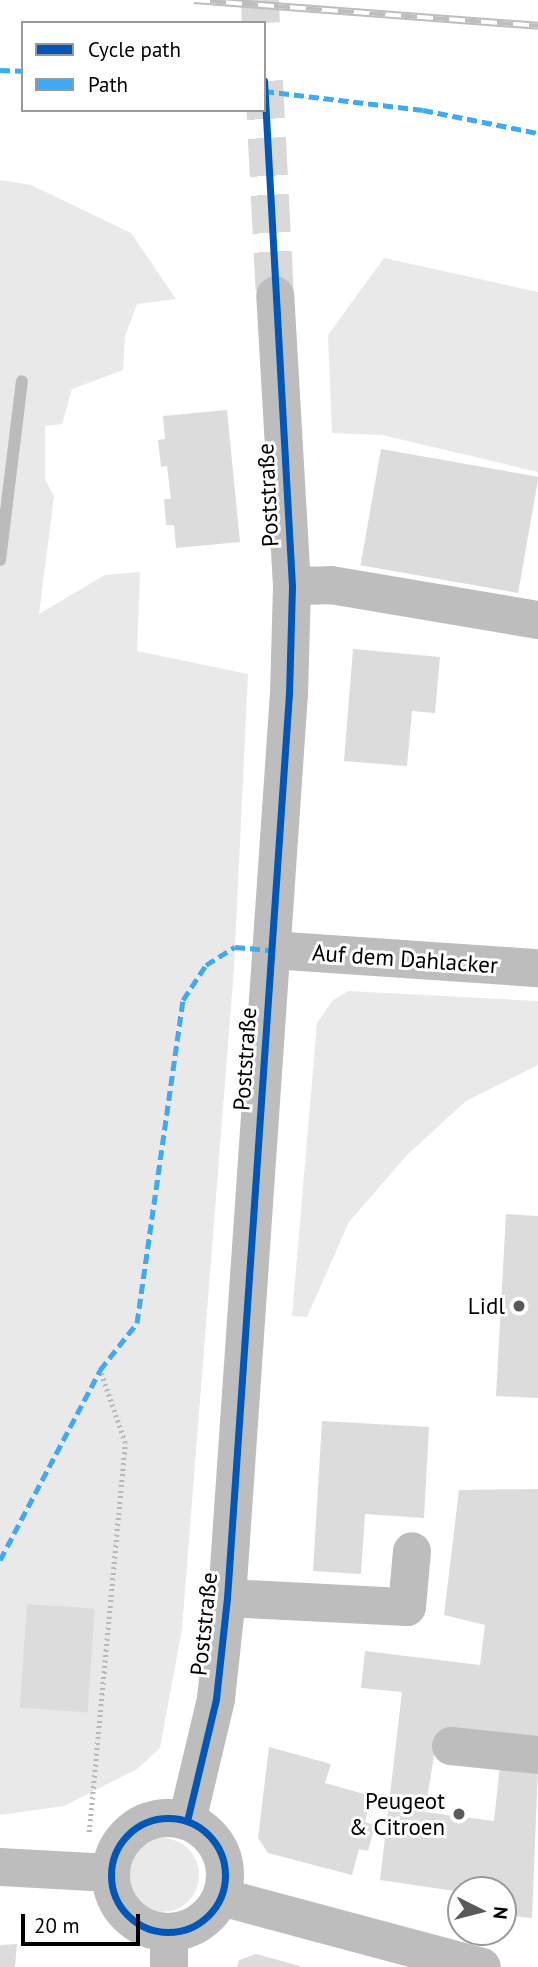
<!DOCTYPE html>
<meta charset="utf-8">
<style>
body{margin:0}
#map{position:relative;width:538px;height:1967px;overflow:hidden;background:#fff;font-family:"PT Sans",sans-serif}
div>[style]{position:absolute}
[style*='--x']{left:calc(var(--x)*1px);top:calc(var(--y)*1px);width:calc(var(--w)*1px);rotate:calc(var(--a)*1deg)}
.green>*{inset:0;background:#e9e9e9}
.round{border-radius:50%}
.stream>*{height:12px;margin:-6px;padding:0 6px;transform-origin:6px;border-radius:6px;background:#bbb}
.building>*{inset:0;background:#dcdcdc;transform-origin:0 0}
.minor-tunnel>*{height:38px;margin-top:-19px;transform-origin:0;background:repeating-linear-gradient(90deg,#d9d9d9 0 38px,transparent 0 57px)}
.path>*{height:4.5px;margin-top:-2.25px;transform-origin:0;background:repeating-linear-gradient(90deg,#b8b8b8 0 2px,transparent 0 5.5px)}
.minor>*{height:38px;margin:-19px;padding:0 19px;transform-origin:19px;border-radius:19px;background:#bdbdbd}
.minor>.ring{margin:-19px;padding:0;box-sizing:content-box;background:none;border:38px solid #bdbdbd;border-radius:50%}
.rail>*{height:8px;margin-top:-4px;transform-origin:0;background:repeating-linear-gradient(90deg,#fff 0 16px,#bdbdbd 0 32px);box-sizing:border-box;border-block:2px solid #bdbdbd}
.quiet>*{height:5px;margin-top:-2.5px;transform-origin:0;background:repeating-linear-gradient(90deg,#3fa9f5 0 10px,transparent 0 15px)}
.cycleway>*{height:7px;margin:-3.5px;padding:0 3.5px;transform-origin:3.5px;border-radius:3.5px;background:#0057b8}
.cycleway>.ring{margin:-3.5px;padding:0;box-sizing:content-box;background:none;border:7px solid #0057b8;border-radius:50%}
.dots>*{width:19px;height:19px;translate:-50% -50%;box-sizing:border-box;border:4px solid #fff;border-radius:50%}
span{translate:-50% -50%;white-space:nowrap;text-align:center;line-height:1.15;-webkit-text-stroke:6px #fff;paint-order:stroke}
.street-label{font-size:23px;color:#000}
.poi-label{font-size:23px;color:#000}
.right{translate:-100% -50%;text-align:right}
.legend{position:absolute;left:21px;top:21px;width:245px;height:91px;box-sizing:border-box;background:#fff;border:2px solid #999;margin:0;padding:9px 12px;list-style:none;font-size:21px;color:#000}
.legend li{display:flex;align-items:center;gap:14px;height:35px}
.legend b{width:35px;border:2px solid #999}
.north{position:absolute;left:447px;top:1876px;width:70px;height:70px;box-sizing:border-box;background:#fff;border:2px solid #999;border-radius:50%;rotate:96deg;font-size:19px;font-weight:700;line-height:28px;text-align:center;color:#000}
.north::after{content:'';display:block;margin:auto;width:24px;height:32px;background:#595959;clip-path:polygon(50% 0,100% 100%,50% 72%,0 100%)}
.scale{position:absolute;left:21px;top:1914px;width:119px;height:32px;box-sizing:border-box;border:4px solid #000;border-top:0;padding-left:9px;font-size:21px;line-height:24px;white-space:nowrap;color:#000;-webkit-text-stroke:5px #fff;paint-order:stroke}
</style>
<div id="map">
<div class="green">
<i style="clip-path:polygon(0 180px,31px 185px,131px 233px,176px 299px,137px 304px,125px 336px,123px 370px,72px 389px,62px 424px,45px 426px,45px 480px,54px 496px,39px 614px,105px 575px,140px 572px,137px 651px,248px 674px,234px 968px,182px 1629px,160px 1748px,137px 1769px,64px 1806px,0 1815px)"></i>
<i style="clip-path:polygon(384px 258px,538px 292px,538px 472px,382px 435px,332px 433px,328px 335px)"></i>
<i style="clip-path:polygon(348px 991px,538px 1001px,538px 1065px,466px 1101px,407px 1155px,349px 1222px,307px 1317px,292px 1316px,317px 1023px,333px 1000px)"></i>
<i class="round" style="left:125px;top:1838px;width:74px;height:74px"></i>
</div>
<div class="stream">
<i style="--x:0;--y:560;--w:180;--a:-83"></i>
</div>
<div class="building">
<i style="clip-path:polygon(227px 410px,240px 542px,176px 548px,174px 525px,166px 525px,164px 499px,171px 499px,167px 466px,161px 467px,158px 440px,165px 439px,163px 416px)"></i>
<i style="left:381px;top:449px;width:160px;height:118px;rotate:10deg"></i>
<i style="clip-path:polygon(353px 649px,440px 657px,435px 713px,412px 711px,407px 766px,344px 761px)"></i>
<i style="clip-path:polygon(506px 1214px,538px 1216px,538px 1398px,496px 1396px)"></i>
<i style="clip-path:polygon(322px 1421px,429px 1427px,424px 1518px,365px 1514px,361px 1574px,313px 1571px)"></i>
<i style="clip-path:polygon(538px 1489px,538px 1743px,438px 1731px,425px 1812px,494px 1821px,500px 1765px,538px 1768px,532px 1918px,503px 1915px,503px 1890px,461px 1892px,380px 1880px,402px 1692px,361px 1688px,365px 1651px,480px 1665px,485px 1625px,444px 1615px,459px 1490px)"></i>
<i style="left:27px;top:1604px;width:68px;height:104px;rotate:4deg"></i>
<i style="clip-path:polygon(269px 1747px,331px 1764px,325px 1783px,371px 1796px,365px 1822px,375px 1825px,368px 1851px,359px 1849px,352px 1875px,268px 1853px,258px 1838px)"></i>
<i style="clip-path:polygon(17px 1944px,15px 1967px,0 1967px,0 1945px)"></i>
<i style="clip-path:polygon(256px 1954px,300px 1966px,300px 1967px,237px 1967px,239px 1960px)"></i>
</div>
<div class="minor-tunnel">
<i style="--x:260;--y:0;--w:23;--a:88"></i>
<i style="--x:264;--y:81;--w:214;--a:87.1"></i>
</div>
<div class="path">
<i style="--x:89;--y:1832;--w:391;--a:-84.7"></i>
<i style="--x:125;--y:1443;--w:77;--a:-108.9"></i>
</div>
<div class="minor">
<i style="--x:292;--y:586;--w:39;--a:-1"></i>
<i style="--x:331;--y:585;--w:210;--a:9.6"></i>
<i style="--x:271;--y:950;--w:268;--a:3.9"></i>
<i style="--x:227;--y:1598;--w:180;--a:2.9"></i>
<i style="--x:407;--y:1607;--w:56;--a:-84.9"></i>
<i style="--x:451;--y:1746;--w:87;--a:5.9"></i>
<i class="ring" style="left:111px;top:1818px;width:76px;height:76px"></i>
<i style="--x:187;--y:1821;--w:125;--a:-76.6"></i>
<i style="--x:216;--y:1699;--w:102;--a:-83.8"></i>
<i style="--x:227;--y:1598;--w:906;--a:-86.08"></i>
<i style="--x:289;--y:694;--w:108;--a:-88.4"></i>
<i style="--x:292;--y:586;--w:291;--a:-93.3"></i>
<i style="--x:0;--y:1867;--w:110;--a:3.1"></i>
<i style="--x:221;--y:1897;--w:270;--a:15"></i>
<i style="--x:169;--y:1967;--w:34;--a:-90"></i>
</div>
<div class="rail">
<i style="--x:194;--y:0;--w:345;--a:4.3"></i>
</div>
<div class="quiet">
<i style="--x:0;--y:70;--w:23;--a:2"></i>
<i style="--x:264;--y:91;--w:160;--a:6.8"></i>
<i style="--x:423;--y:110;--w:117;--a:11.3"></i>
<i style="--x:0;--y:1560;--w:215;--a:-62.2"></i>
<i style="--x:100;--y:1370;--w:60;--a:-51.8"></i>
<i style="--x:137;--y:1323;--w:326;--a:-81.9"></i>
<i style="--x:183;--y:1000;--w:42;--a:-56.7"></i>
<i style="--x:206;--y:965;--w:34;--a:-32"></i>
<i style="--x:235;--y:947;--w:36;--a:5"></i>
</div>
<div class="cycleway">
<i class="ring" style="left:111px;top:1818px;width:107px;height:107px"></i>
<i style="--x:187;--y:1821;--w:125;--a:-76.6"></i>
<i style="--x:216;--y:1699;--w:102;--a:-83.8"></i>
<i style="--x:227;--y:1598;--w:906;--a:-86.08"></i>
<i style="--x:289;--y:694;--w:108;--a:-88.4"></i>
<i style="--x:292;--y:586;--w:506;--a:-93.17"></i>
</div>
<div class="dots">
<i style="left:519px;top:1306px;background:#595959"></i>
<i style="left:459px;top:1814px;background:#595959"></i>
</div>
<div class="street-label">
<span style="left:268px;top:495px;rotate:-93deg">Poststraße</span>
<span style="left:405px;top:959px;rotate:4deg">Auf dem Dahlacker</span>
<span style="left:245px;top:1059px;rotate:-86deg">Poststraße</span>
<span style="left:204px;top:1624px;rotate:-84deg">Poststraße</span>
</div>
<div class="poi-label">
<span class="right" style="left:505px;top:1306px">Lidl</span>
<span class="right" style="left:445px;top:1814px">Peugeot<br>&amp; Citroen</span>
</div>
<ul class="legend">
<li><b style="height:9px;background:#0057b8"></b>Cycle path</li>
<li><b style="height:9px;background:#3fa9f5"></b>Path</li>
</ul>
<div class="north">N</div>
<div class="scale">20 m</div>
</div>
